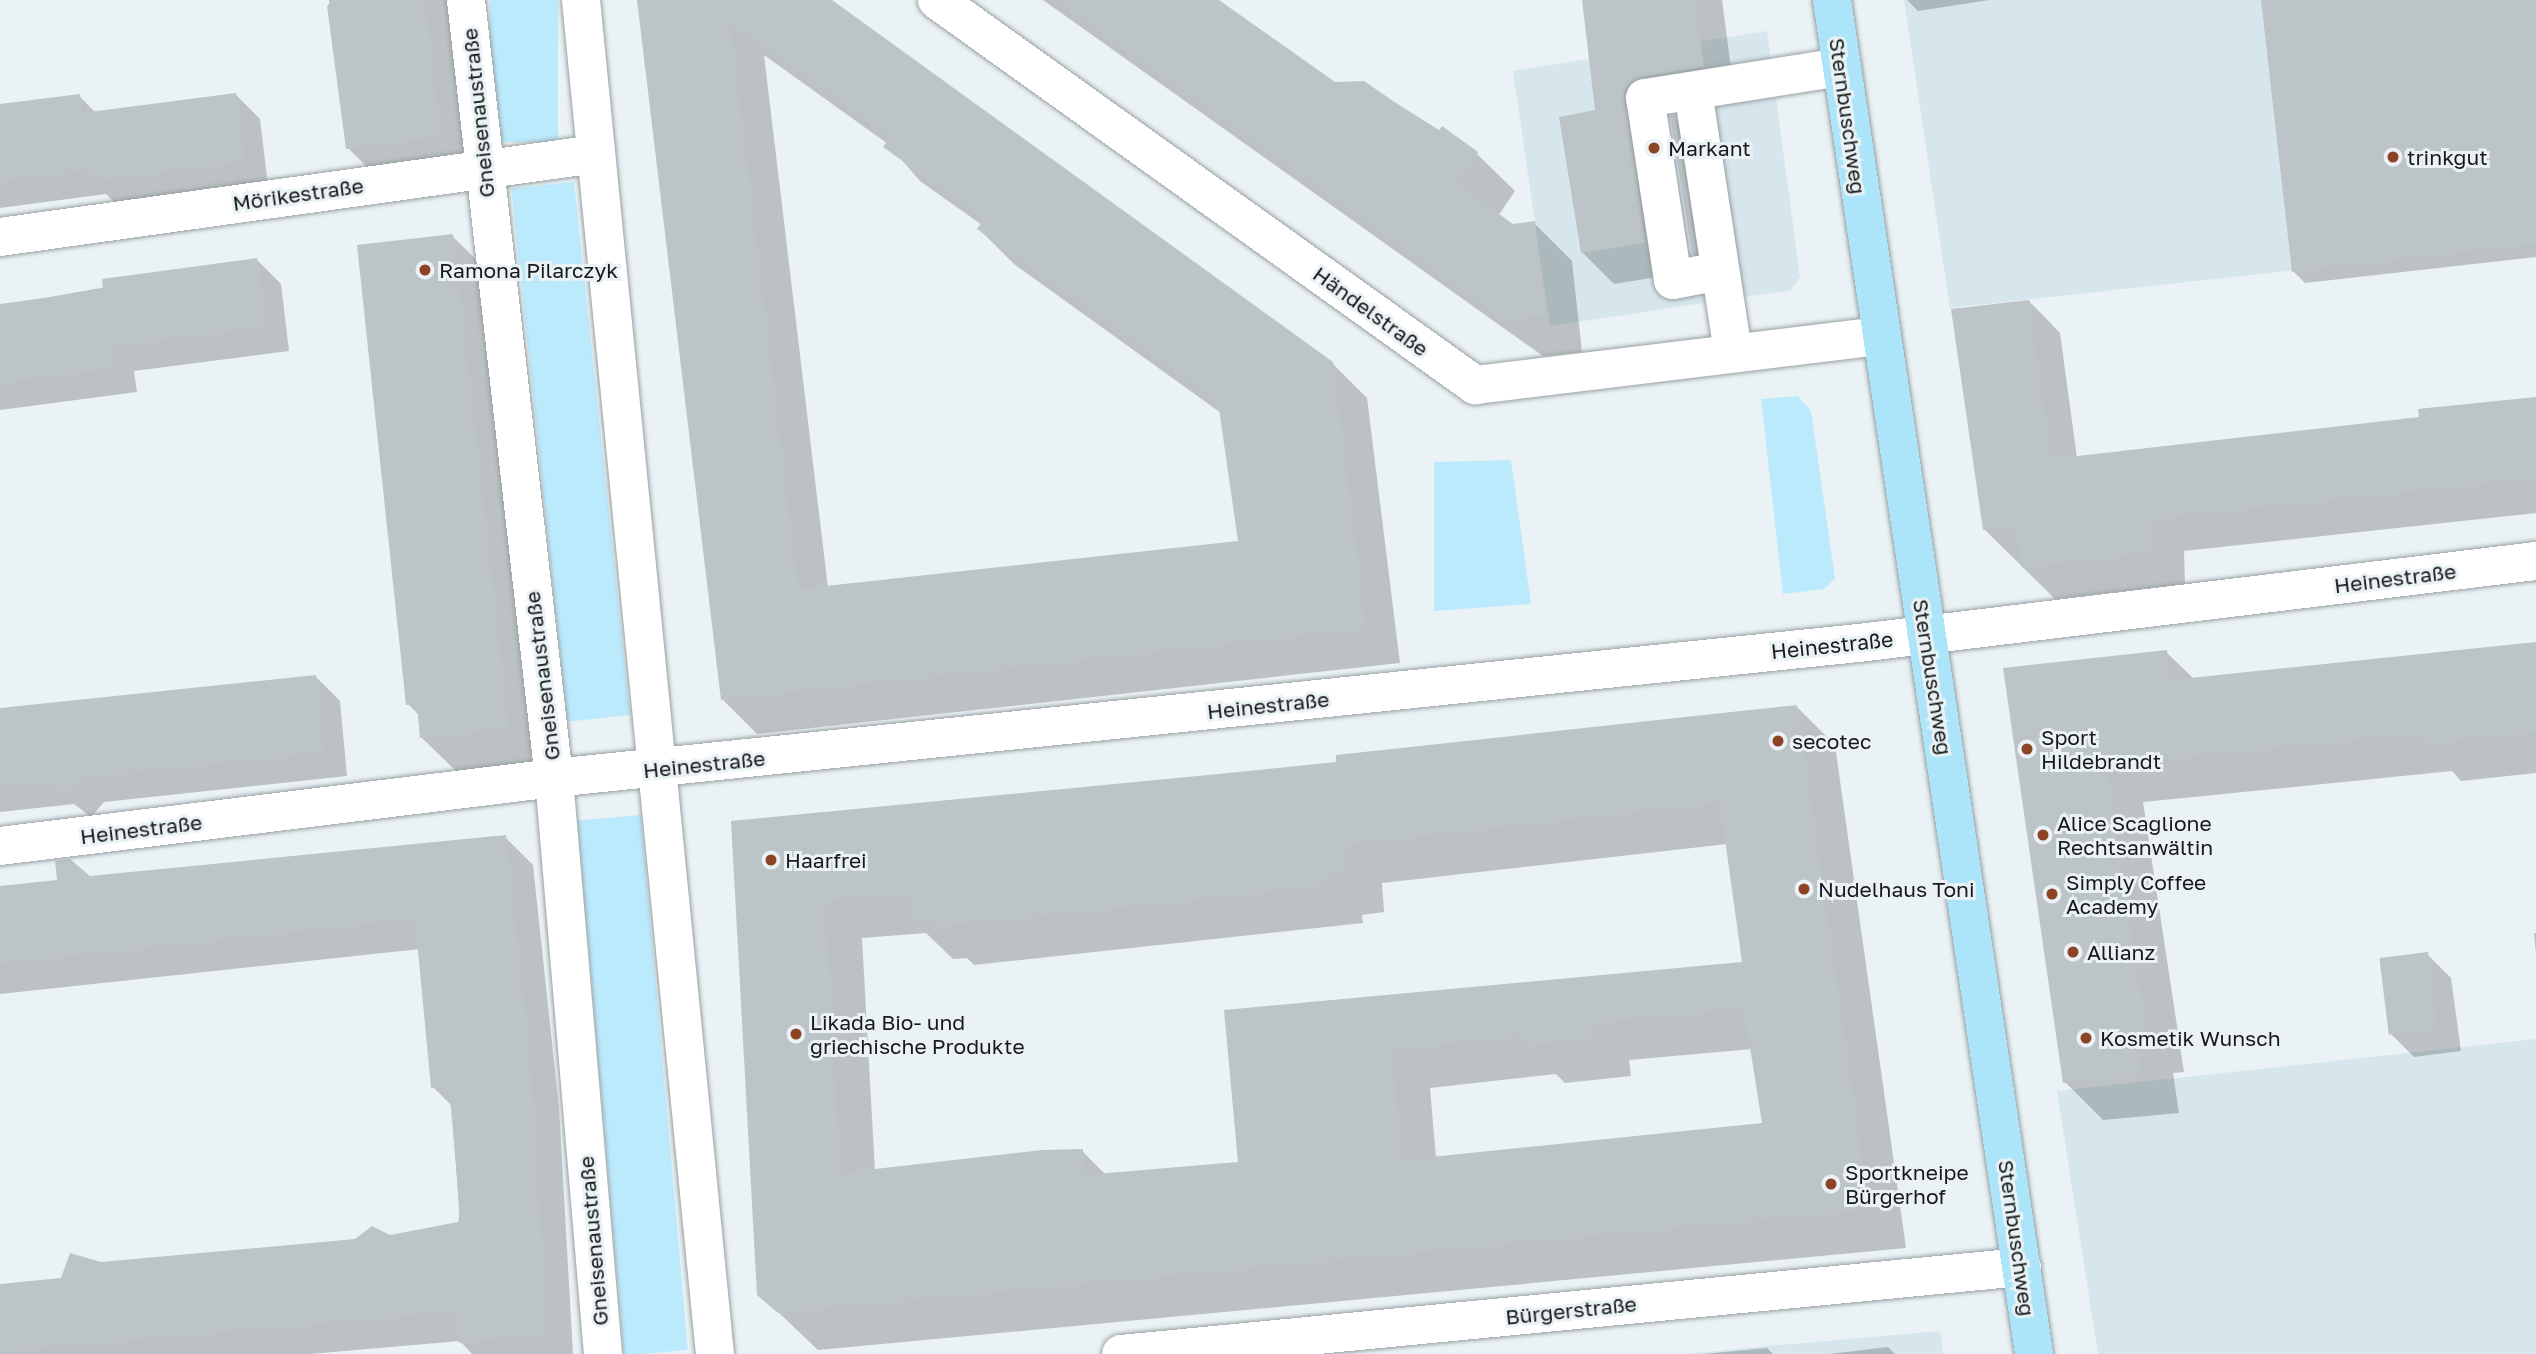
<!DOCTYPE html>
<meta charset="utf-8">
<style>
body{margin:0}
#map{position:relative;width:2536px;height:1354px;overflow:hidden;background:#eaf2f5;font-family:"Golos Text",sans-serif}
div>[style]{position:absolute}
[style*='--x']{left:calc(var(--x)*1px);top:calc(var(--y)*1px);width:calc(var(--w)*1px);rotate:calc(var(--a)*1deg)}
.built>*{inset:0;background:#d6e6ec}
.green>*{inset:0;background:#bbeafc;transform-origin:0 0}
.shadow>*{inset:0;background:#0003}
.building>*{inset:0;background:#bdc4c7;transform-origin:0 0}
.roads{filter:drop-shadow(0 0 2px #99a0a3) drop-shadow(0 0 2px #99a0a3)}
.minor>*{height:38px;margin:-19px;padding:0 19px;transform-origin:19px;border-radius:19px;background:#fff}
.major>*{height:38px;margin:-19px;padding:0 19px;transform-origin:19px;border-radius:19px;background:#ace5f9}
.dots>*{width:19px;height:19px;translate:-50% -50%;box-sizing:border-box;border:4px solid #eaf2f5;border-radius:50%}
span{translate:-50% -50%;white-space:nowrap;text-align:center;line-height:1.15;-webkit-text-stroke:6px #eaf2f5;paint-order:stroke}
.street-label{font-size:21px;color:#171a1b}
.poi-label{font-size:21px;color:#171a1b}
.left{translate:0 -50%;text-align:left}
</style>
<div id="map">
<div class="built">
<i style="clip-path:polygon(1904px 0,2536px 0,2536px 244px,1950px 308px)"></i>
<i style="clip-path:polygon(1767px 31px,1800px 277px,1791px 290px,1550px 326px,1513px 71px)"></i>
<i style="clip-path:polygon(2536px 1039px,2536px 1354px,2098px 1354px,2057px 1091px)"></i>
<i style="clip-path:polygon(1940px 1331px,1943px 1354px,1686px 1354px,1768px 1346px)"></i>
</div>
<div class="green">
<i style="left:490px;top:0;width:68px;height:142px"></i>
<i style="left:574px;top:182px;width:536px;height:63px;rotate:84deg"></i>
<i style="clip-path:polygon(1798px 396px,1811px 411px,1835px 579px,1824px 589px,1783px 594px,1761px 399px)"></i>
<i style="clip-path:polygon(1511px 460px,1531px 604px,1434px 611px,1434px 462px)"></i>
<i style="left:641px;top:815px;width:537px;height:64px;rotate:85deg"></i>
</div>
<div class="shadow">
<i style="clip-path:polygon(329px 0,454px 0,475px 171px,383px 183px,348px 148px)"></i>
<i style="clip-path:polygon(evenodd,638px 0,828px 0,1332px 363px,1367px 398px,1400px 663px,757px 734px,722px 699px,638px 0,764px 55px,888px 144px,920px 181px,982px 225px,979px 229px,1014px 264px,1221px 413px,1240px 543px,828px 588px,764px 55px)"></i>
<i style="clip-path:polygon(1043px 0,1216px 0,1334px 84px,1364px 83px,1477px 154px,1515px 191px,1498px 216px,1512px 226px,1534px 223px,1572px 261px,1582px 352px,1543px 356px)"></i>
<i style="clip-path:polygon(1583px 0,1722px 0,1735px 98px,1673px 108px,1655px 123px,1676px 274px,1614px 284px,1582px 252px,1597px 112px)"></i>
<i style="clip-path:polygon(1907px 0,1989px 0,1918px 11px)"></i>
<i style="clip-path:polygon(2263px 0,2536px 0,2536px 257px,2305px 283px,2293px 271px)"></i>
<i style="clip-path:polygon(236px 95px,260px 119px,268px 185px,117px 205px,106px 194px,0 208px,0 106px,79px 96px,96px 113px)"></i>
<i style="clip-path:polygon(1674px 117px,1686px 129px,1702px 262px,1693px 253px)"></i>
<i style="clip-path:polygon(452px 236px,487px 270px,542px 763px,457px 772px,422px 738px,420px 716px,408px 704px)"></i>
<i style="clip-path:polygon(257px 260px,281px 284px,289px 351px,134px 371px,137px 392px,0 410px,0 306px)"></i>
<i style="clip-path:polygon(2029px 301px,2060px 333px,2077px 458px,2421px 419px,2536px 397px,2536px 513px,2184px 551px,2185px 584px,2055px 599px,1985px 530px)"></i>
<i style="clip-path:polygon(2536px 644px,2536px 773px,2461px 781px,2452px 771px,2143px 802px,2184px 1072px,2173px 1073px,2179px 1113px,2103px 1120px,2065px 1082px,2005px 669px,2166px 652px,2194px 679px)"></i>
<i style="clip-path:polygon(316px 677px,340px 701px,347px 776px,104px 802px,91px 817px,74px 804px,0 812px,0 711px)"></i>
<i style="clip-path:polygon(evenodd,1797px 707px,1835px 745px,1906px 1248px,818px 1350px,759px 1294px,733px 822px,1249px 773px,1797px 707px,1727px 844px,1744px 964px,1226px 1012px,1240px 1163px,1106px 1175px,1082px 1151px,875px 1171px,862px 938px,926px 933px,953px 959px,967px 958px,974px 965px,1363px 923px,1362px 915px,1384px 912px,1382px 883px,1727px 844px,1797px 707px,1752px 1049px,1764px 1125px,1436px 1158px,1430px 1088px,1556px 1074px,1565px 1083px,1631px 1076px,1629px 1060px,1752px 1049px)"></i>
<i style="clip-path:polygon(505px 837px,533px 865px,559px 1108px,573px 1354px,472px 1354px,460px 1341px,310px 1354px,0 1354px,0 1286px,62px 1280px,101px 1264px,390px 1237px,460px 1224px,452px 1106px,433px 1087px,420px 949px,0 994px,0 888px)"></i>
<i style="clip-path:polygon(2534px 933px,2536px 933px,2536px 955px)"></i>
<i style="clip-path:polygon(2427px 954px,2451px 978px,2461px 1051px,2414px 1057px,2390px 1033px)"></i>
<i style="clip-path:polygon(1888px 1347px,1895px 1354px,1829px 1354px)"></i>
<i style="clip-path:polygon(1767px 1348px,1773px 1354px,1703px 1354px)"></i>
</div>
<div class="building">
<i style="clip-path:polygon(333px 0,425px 0,441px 137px,346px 149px,327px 6px)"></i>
<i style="clip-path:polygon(evenodd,637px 0,832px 0,1333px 362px,1366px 629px,721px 700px,637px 0,730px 22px,890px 137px,883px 147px,984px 219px,977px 229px,1218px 402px,1238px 541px,798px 589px,730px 22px)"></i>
<i style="clip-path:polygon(1055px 0,1219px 0,1335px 82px,1364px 81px,1438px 132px,1442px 126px,1478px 152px,1457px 184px,1513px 224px,1535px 221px,1545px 315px,1504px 320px)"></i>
<i style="clip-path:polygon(1582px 0,1695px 0,1704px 67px,1641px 77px,1625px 89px,1645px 243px,1581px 253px,1559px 117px,1595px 110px)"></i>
<i style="clip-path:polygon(2261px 0,2536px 0,2536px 244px,2292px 272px)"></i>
<i style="clip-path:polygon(236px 93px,245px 162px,91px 182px,89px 170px,0 182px,0 104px,80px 94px,82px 113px)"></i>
<i style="left:1675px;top:115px;width:140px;height:5px;rotate:81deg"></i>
<i style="clip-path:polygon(453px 234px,509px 729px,420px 738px,417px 704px,406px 705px,357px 245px)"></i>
<i style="clip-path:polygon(257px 258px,266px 327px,111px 347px,114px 369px,0 383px,0 304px,103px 290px,102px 279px)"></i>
<i style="clip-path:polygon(2029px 300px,2051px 459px,2419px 417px,2418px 409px,2536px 397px,2536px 479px,2153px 519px,2154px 553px,2022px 568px,2017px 526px,1983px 530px,1951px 309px)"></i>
<i style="clip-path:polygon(2536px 642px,2536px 732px,2422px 744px,2420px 734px,2106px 765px,2147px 1035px,2136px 1036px,2142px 1076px,2063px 1083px,2003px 668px,2167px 650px,2170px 680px)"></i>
<i style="clip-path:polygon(316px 675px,324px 753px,79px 778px,66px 794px,49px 781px,0 786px,0 708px)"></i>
<i style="clip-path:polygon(evenodd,1797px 705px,1869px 1210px,778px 1313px,757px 1295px,731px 821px,1249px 771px,1336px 762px,1336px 755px,1797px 705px,1720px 803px,1742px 962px,1224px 1010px,1238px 1162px,1084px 1175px,1083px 1149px,1042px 1150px,840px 1173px,825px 901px,909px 894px,913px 922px,933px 919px,934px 927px,1152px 905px,1326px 886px,1325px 878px,1347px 874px,1345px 845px,1720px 803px,1797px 705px,1744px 1009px,1762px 1123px,1401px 1160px,1393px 1050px,1523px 1036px,1525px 1046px,1594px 1039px,1592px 1023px,1744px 1009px)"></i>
<i style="clip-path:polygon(506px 835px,532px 1079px,547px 1334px,459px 1343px,456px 1312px,0 1352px,0 1284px,61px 1278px,70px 1253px,101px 1262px,355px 1239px,372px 1226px,390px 1235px,458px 1222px,460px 1212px,449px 1086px,431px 1088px,415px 919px,0 964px,0 886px,57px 880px,55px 861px,70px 859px,90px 876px)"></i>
<i style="left:2428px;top:952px;width:77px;height:49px;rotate:83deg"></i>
</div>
<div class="roads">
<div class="minor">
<i style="--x:466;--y:0;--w:783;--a:83.55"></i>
<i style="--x:554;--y:778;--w:578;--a:85.14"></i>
<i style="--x:581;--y:0;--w:1361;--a:84.35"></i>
<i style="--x:937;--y:0;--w:662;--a:35.59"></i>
<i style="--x:1475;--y:385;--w:406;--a:-6.9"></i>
<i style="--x:1693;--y:91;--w:265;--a:81.3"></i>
<i style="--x:0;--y:237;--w:602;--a:-7.93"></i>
<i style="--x:1720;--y:271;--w:48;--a:169.2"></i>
<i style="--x:1673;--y:280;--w:184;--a:-98.7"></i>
<i style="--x:1645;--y:98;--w:198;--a:-9"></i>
<i style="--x:0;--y:846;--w:558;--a:-7"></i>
<i style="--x:554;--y:778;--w:1312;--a:-5.91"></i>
<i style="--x:1859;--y:643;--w:682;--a:-6.91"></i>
<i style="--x:1121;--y:1354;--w:905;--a:-5.52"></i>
</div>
<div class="major">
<i style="--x:1832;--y:0;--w:1369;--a:81.51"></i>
</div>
</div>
<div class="dots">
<i style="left:1654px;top:148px;background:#8c4425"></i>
<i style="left:2393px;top:157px;background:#8c4425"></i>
<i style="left:425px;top:270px;background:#8c4425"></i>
<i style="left:1778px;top:741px;background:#8c4425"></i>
<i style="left:2027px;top:749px;background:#8c4425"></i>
<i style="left:2043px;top:835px;background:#8c4425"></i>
<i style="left:771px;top:860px;background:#8c4425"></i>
<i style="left:1804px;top:889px;background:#8c4425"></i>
<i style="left:2052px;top:894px;background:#8c4425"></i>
<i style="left:2073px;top:952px;background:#8c4425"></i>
<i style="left:796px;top:1034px;background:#8c4425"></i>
<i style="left:2086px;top:1038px;background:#8c4425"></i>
<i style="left:1831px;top:1184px;background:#8c4425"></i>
</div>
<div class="street-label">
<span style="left:478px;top:113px;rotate:-96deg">Gneisenaustraße</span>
<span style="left:1848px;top:116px;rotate:82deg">Sternbuschweg</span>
<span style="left:298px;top:194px;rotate:-8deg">Mörikestraße</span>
<span style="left:1371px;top:311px;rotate:36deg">Händelstraße</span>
<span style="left:2395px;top:578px;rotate:-7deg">Heinestraße</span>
<span style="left:1832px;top:645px;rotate:-6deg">Heinestraße</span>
<span style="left:542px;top:676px;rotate:-97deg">Gneisenaustraße</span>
<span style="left:1933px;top:677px;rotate:81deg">Sternbuschweg</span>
<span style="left:1268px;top:705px;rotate:-6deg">Heinestraße</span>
<span style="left:704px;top:764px;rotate:-6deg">Heinestraße</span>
<span style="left:141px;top:829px;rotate:-7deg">Heinestraße</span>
<span style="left:2017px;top:1238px;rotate:82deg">Sternbuschweg</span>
<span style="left:593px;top:1241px;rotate:-95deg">Gneisenaustraße</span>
<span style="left:1571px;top:1310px;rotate:-6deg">Bürgerstraße</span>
</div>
<div class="poi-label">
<span class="left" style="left:1668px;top:148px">Markant</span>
<span class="left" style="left:2407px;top:157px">trinkgut</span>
<span class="left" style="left:439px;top:270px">Ramona Pilarczyk</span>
<span class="left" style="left:2041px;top:749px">Sport<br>Hildebrandt</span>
<span class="left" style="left:1792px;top:741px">secotec</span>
<span class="left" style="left:2057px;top:835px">Alice Scaglione<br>Rechtsanwältin</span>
<span class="left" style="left:785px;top:860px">Haarfrei</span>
<span class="left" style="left:2066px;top:894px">Simply Coffee<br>Academy</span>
<span class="left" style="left:1818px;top:889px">Nudelhaus Toni</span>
<span class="left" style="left:2087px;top:952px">Allianz</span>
<span class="left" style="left:810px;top:1034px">Likada Bio- und<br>griechische Produkte</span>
<span class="left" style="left:2100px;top:1038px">Kosmetik Wunsch</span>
<span class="left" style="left:1845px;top:1184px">Sportkneipe<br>Bürgerhof</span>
</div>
</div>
